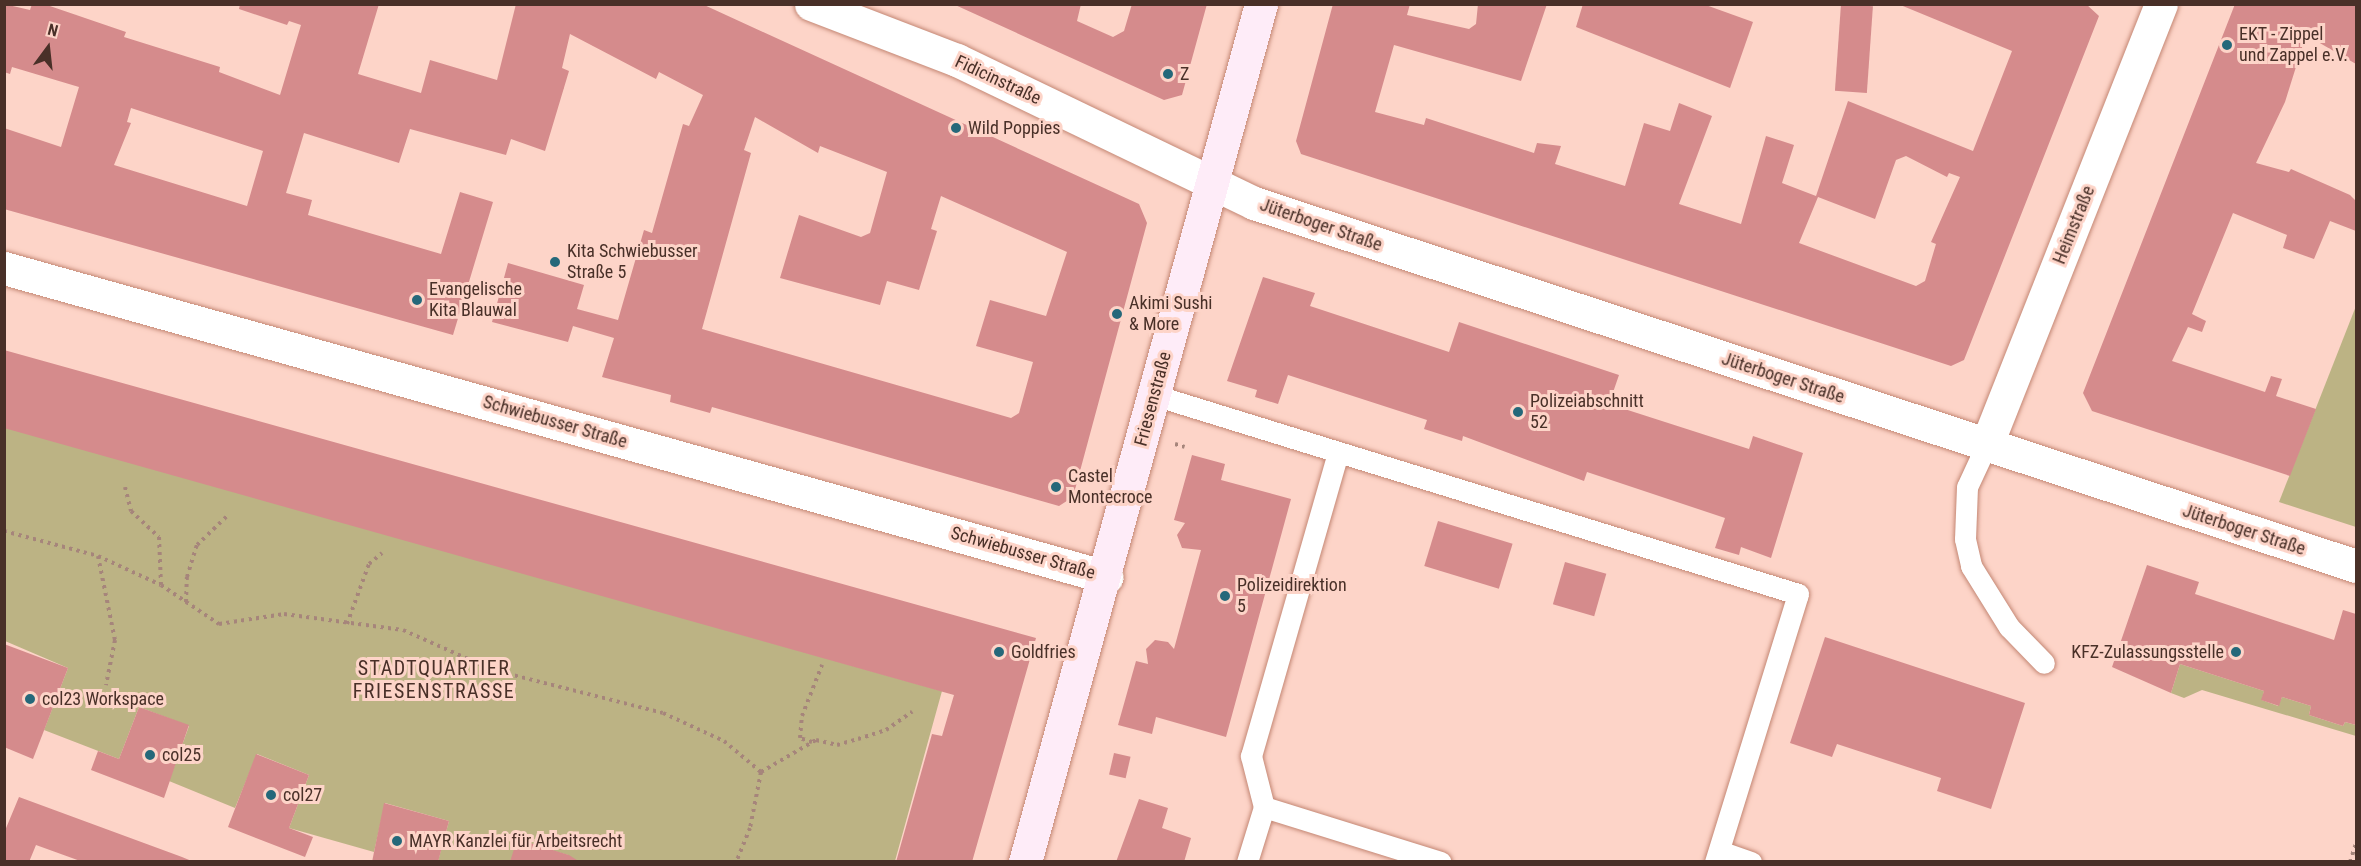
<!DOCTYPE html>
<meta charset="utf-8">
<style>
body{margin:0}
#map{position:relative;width:2361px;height:866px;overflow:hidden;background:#fdd4c8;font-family:"Roboto Condensed",sans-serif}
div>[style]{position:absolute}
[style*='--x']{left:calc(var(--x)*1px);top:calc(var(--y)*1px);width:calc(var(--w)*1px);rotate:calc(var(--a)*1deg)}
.green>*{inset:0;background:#bcb384}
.building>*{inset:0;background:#d58b8c;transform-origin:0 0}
.path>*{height:4px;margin-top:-2px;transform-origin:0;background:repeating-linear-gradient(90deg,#a6857b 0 3px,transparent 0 7.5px)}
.roads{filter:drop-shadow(0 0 2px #c48774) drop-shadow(0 0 2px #c48774)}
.lane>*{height:21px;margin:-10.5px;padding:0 10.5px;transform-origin:10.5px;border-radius:10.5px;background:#fff}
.street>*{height:33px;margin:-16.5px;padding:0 16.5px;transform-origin:16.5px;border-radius:16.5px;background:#fff}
.secondary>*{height:33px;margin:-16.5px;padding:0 16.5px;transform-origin:16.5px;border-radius:16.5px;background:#feecf8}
.dots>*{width:16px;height:16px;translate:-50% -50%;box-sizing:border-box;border:3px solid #fdd4c8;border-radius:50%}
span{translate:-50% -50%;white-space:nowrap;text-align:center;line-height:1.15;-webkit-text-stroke:6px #fdd4c8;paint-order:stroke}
.poi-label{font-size:18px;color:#493028}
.left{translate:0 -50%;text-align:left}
.right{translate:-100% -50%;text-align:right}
.street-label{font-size:18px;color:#493028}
.neighbourhood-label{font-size:20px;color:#493028;letter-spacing:1.5px}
.frame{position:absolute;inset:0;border:6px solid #493028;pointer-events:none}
.north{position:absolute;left:18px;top:18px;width:60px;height:60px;-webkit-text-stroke:4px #fdd4c8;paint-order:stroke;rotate:15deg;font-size:16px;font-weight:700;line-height:24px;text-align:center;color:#493028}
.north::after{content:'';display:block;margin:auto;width:21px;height:27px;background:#493028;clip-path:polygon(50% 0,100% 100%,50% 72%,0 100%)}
</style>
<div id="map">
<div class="green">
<i style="clip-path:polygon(2356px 306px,2356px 527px,2279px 502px)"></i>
<i style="clip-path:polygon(4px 426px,942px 691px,895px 861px,567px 861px,568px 855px,517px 840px,512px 861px,438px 861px,449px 821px,385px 803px,374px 852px,289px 828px,309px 775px,257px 754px,235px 808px,169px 781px,189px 726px,139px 707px,119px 759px,44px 730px,68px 668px,5px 641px)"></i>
<i style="clip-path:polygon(2180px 664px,2264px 691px,2262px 700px,2278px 706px,2282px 697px,2311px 706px,2309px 715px,2343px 726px,2345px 722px,2356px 725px,2356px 736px,2202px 690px,2184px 698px,2171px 693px)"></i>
</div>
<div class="building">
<i style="clip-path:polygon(evenodd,4px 4px,30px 10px,32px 4px,44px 4px,126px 32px,124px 37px,220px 67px,219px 72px,280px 95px,301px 25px,289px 21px,287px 25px,239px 9px,240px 4px,379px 4px,358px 74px,421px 93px,430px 60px,497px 80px,516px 4px,702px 4px,1139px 204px,1147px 223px,1073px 497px,1059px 506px,712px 407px,710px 413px,670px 402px,671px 395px,602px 377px,614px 338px,573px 326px,568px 342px,492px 322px,508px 263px,584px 285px,577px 309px,618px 320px,644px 230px,652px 233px,683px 124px,689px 126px,703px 95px,659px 72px,656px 79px,570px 34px,562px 68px,569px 71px,545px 151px,511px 139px,506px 155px,410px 129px,399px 163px,304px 133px,286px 193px,312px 200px,308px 215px,441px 254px,460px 192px,493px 202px,453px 335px,4px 209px,4px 128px,61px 147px,79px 87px,12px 67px,10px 74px,4px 72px,4px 4px,131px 108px,263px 151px,247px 206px,114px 165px,131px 123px,127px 122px,131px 108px,4px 4px,755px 117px,818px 153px,820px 146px,887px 172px,870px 233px,861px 237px,799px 215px,780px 278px,880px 305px,887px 281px,919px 290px,937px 231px,931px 229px,941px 196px,1067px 252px,1046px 316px,990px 300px,976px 346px,1033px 362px,1019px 413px,1011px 418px,702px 329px,751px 153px,744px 150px,755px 117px)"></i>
<i style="clip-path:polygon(953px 4px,1081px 4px,1077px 21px,1113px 37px,1124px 31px,1132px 4px,1207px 4px,1182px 95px,1164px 100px)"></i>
<i style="clip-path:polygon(evenodd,1333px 4px,1410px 4px,1407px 15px,1469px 29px,1476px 24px,1478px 4px,1547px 4px,1521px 81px,1394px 45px,1375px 112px,1424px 125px,1426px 118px,1534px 153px,1537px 143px,1561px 146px,1555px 164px,1625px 186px,1644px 123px,1670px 131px,1679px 103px,1712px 116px,1679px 204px,1741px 224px,1766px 136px,1794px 145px,1782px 183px,1816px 196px,1848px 101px,1973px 151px,2012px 51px,1898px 4px,2086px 4px,2099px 16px,1964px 360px,1951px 366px,1301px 154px,1296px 141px,1333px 4px,1906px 156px,1947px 177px,1949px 173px,1960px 177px,1931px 242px,1936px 244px,1925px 281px,1916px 286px,1799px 243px,1818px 197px,1875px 219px,1896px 160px,1906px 156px)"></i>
<i style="clip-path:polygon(1583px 4px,1703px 4px,1753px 22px,1730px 88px,1576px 27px)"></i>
<i style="left:1841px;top:4px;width:32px;height:87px;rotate:4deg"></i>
<i style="clip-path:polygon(2235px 4px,2356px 4px,2356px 64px,2306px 35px,2285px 102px,2256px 163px,2289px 172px,2291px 169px,2350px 195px,2356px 201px,2356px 231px,2330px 221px,2314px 259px,2283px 248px,2287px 235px,2233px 213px,2192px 314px,2206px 321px,2202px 332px,2188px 327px,2172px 361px,2265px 392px,2271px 376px,2282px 379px,2276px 396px,2316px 409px,2290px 476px,2092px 411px,2083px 393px)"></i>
<i style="clip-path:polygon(1263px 277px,1315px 293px,1310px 306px,1449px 352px,1459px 322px,1619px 375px,1609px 404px,1749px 449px,1753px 436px,1803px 453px,1771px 558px,1741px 547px,1739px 555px,1715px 548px,1725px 518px,1587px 472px,1584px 481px,1463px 436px,1462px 441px,1424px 429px,1427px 420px,1288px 375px,1278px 404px,1255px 397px,1257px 390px,1227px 381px)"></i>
<i style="clip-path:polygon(4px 350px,1036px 638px,972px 862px,896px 862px,932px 734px,942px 736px,954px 695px,4px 428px)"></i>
<i style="clip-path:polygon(1192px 455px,1225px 464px,1221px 480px,1291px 499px,1226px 737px,1156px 717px,1152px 734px,1118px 725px,1136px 661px,1148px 664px,1146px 649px,1155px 640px,1168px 642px,1174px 649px,1201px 550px,1182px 548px,1177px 535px,1185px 523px,1174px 520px)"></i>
<i style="left:1438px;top:521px;width:78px;height:47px;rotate:17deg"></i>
<i style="left:1565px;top:562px;width:43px;height:44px;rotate:16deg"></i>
<i style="clip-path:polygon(2147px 565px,2199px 582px,2195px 594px,2334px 640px,2343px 610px,2356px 614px,2356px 725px,2345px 722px,2343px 726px,2309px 715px,2311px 706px,2282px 697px,2279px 706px,2261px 700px,2264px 691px,2180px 664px,2171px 693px,2112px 667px)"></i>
<i style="clip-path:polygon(1825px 637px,2025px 703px,1991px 809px,1937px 791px,1941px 778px,1837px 744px,1832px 757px,1790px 743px)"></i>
<i style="clip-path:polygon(4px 644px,68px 668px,33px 759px,4px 747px)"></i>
<i style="clip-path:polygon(139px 707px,189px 725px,164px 798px,91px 770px,98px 751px,119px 759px)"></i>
<i style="left:1114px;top:753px;width:17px;height:22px;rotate:13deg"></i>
<i style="clip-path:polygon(256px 754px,309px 775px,289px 828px,313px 837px,305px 857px,228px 827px)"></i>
<i style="clip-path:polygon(19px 797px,182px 857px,194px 862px,83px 862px,36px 845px,29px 862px,4px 862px,4px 833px)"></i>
<i style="clip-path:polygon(1139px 799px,1168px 808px,1162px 828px,1191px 838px,1184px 862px,1116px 862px)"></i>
<i style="clip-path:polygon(384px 803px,449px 821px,438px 862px,372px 862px)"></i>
<i style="clip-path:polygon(517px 839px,569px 855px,580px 862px,510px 862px)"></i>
</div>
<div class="path">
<i style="--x:1175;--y:444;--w:10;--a:17"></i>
<i style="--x:125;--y:487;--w:25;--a:76"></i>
<i style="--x:131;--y:511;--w:38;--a:43"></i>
<i style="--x:159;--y:537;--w:48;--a:87.6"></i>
<i style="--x:4;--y:531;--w:97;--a:14.9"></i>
<i style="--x:98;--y:556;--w:69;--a:24.7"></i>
<i style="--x:161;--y:585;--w:70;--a:33.9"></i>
<i style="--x:219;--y:624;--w:66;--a:-8.7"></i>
<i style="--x:284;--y:614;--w:120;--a:7.7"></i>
<i style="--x:403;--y:630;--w:98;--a:24"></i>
<i style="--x:493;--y:670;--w:175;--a:14.2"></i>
<i style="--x:663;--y:713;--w:67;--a:24.7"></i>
<i style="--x:724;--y:741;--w:48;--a:40"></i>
<i style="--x:761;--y:772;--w:57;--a:101.1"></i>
<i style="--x:750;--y:828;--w:37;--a:112"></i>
<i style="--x:98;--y:556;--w:86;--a:78.6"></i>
<i style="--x:115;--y:640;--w:46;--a:101.3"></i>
<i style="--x:186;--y:602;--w:25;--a:-88"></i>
<i style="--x:187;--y:577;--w:34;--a:-73"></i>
<i style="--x:197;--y:545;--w:42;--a:-44"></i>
<i style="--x:347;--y:624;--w:64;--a:-69.9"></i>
<i style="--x:369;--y:564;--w:17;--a:-40"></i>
<i style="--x:812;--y:742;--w:13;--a:-162"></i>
<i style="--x:800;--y:738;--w:22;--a:-85"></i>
<i style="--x:802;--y:716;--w:55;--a:-68.6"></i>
<i style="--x:761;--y:772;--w:64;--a:-30.2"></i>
<i style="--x:816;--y:740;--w:22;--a:13"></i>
<i style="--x:837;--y:745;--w:22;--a:-16"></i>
<i style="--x:858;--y:739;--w:29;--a:-18"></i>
<i style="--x:886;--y:730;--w:32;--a:-35"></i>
<i style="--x:2350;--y:862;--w:20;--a:-72"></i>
</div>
<div class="roads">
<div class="lane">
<i style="--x:1154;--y:395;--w:674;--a:17.17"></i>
<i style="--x:1798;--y:594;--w:281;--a:107.2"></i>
<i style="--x:1986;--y:446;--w:45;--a:114.9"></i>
<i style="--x:1967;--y:487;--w:52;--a:92.2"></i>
<i style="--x:1965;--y:539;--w:28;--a:77"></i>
<i style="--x:1971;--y:566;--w:72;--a:58.1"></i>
<i style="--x:2009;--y:627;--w:50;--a:45.8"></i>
<i style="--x:1264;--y:807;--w:185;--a:17.3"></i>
<i style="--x:1719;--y:851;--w:34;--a:19"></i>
<i style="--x:1247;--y:862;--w:58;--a:-72.8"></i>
<i style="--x:1264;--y:807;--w:53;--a:-104.3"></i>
<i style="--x:1251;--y:756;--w:316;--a:-74"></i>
</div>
<div class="street">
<i style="--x:811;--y:4;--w:156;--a:21"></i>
<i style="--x:957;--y:60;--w:330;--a:25.7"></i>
<i style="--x:1254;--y:203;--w:1160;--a:18.23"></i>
<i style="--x:4;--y:268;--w:1145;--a:15.66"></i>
<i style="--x:1986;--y:446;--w:475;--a:-68.4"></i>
</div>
<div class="secondary">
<i style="--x:1025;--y:862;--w:890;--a:-74.62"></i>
</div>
</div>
<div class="dots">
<i style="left:2227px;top:45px;background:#25687a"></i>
<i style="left:1168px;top:74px;background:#25687a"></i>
<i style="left:956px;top:128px;background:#25687a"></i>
<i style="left:555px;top:262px;background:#25687a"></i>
<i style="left:417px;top:300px;background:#25687a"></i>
<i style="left:1117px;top:314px;background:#25687a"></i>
<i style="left:1518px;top:412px;background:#25687a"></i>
<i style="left:1056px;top:487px;background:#25687a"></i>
<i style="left:1225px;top:596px;background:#25687a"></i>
<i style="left:999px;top:652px;background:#25687a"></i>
<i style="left:2236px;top:652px;background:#25687a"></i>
<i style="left:30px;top:699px;background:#25687a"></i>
<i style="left:150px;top:755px;background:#25687a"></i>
<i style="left:271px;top:795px;background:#25687a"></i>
<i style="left:397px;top:841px;background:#25687a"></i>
</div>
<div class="poi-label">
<span class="left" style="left:2239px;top:45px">EKT - Zippel<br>und Zappel e.V.</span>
<span class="left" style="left:1180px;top:74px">Z</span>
<span class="left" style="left:968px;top:128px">Wild Poppies</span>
<span class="left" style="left:567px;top:262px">Kita Schwiebusser<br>Straße 5</span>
<span class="left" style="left:429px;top:300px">Evangelische<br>Kita Blauwal</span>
<span class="left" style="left:1129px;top:314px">Akimi Sushi<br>&amp; More</span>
<span class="left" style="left:1530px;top:412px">Polizeiabschnitt<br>52</span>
<span class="left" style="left:1068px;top:487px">Castel<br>Montecroce</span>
<span class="left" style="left:1237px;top:596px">Polizeidirektion<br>5</span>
<span class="left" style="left:1011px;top:652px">Goldfries</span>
<span class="right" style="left:2224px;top:652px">KFZ-Zulassungsstelle</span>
<span class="left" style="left:42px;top:699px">col23 Workspace</span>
<span class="left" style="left:162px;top:755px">col25</span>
<span class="left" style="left:283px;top:795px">col27</span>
<span class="left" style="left:409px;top:841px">MAYR Kanzlei für Arbeitsrecht</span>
</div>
<div class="street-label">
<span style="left:998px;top:80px;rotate:25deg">Fidicinstraße</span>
<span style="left:1321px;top:225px;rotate:19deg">Jüterboger Straße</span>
<span style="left:2074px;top:225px;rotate:-68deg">Heimstraße</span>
<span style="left:1783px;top:378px;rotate:18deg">Jüterboger Straße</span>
<span style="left:1153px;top:399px;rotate:-75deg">Friesenstraße</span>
<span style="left:555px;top:422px;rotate:16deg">Schwiebusser Straße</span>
<span style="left:2244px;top:530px;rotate:18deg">Jüterboger Straße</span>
<span style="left:1023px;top:553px;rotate:16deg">Schwiebusser Straße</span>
</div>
<div class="neighbourhood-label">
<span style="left:434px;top:680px">STADTQUARTIER<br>FRIESENSTRASSE</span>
</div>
<div class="frame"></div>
<div class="north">N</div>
</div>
